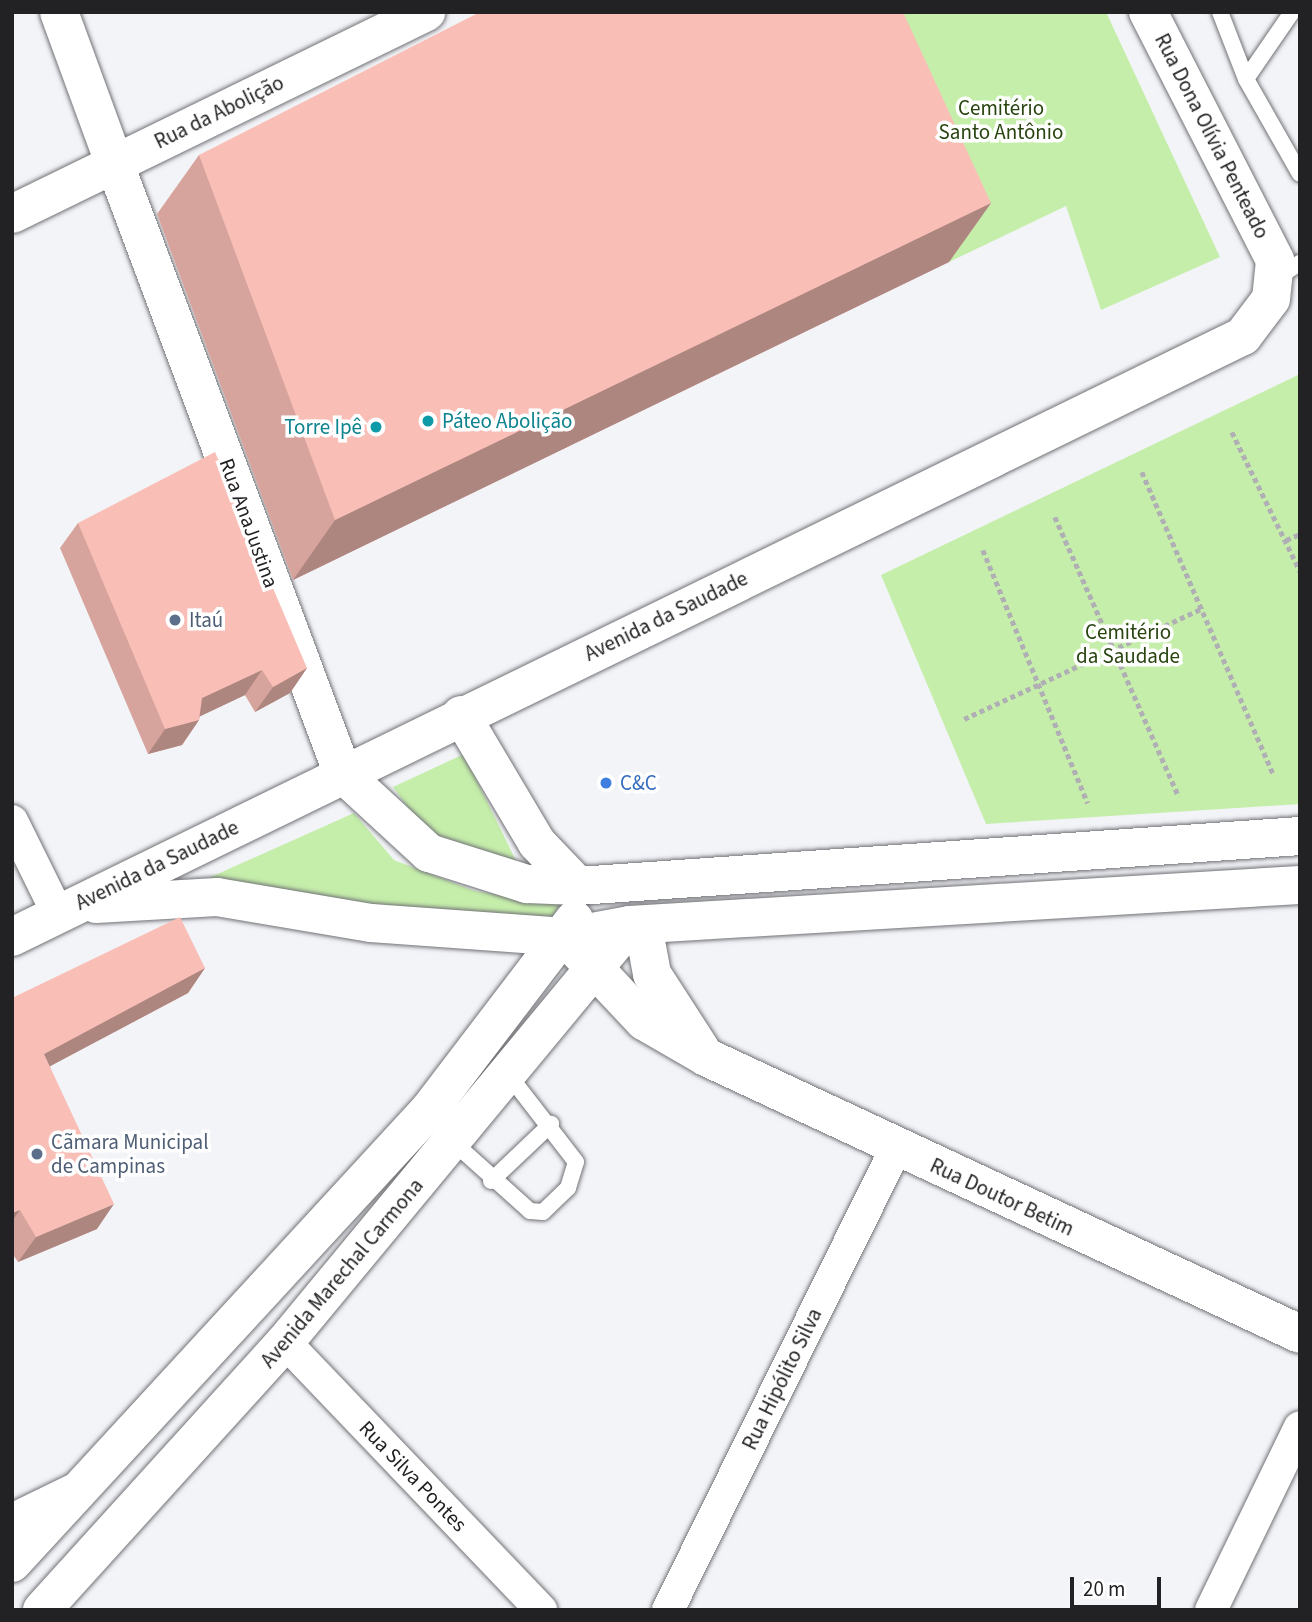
<!DOCTYPE html>
<meta charset="utf-8">
<style>
body{margin:0}
#map{position:relative;width:1312px;height:1622px;overflow:hidden;background:#f3f4f8;font-family:"Source Sans 3",sans-serif}
div>[style]{position:absolute}
[style*='--x']{left:calc(var(--x)*1px);top:calc(var(--y)*1px);width:calc(var(--w)*1px);rotate:calc(var(--a)*1deg)}
.green>*{inset:0;background:#c6eeab}
.path>*{height:4.5px;margin-top:-2.25px;transform-origin:0;background:repeating-linear-gradient(90deg,#b0b0b4 0 5px,transparent 0 8.5px)}
.roads{filter:drop-shadow(0 0 2px #717276) drop-shadow(0 0 2px #717276)}
.lane>*{height:16px;margin:-8px;padding:0 8px;transform-origin:8px;border-radius:8px;background:#fff}
.street>*{height:32px;margin:-16px;padding:0 16px;transform-origin:16px;border-radius:16px;background:#fff}
.secondary>*{height:38px;margin:-19px;padding:0 19px;transform-origin:19px;border-radius:19px;background:#fff}
.primary>*{height:38px;margin:-19px;padding:0 19px;transform-origin:19px;border-radius:19px;background:#fff}
.wall>*{inset:0;background:#d6a49d}
.shaded-wall>*{inset:0;background:#ae8680}
.building>*{inset:0;background:#f9bfb7}
.dots>*{width:19px;height:19px;translate:-50% -50%;box-sizing:border-box;border:4px solid #fff;border-radius:50%}
span{translate:-50% -50%;white-space:nowrap;text-align:center;line-height:1.15;-webkit-text-stroke:7px #fff;paint-order:stroke}
.park-label{font-size:21px;color:#28440f}
.street-label{font-size:21px;color:#222224}
.culture-label{font-size:21px;color:#0d838f}
.left{translate:0 -50%;text-align:left}
.right{translate:-100% -50%;text-align:right}
.service-label{font-size:21px;color:#4e5e75}
.shop-label{font-size:21px;color:#366cbe}
.frame{position:absolute;inset:0;border:14px solid #222224;pointer-events:none}
.scale{position:absolute;left:1070px;top:1577px;width:91px;height:32px;box-sizing:border-box;border:4px solid #222224;border-top:0;padding-left:9px;font-size:21px;line-height:24px;white-space:nowrap;color:#222224;-webkit-text-stroke:5px #fff;paint-order:stroke}
</style>
<div id="map">
<div class="green">
<i style="clip-path:polygon(835px 12px,1106px 12px,1220px 257px,1101px 310px,1066px 206px,949px 262px)"></i>
<i style="clip-path:polygon(1300px 374px,1300px 804px,986px 824px,881px 575px)"></i>
<i style="clip-path:polygon(464px 754px,517px 863px,454px 850px,416px 819px,393px 787px)"></i>
<i style="clip-path:polygon(354px 813px,394px 860px,475px 891px,559px 905px,553px 919px,361px 916px,193px 885px)"></i>
</div>
<div class="path">
<i style="--x:1232;--y:432;--w:155;--a:63.9"></i>
<i style="--x:1142;--y:472;--w:331;--a:66.5"></i>
<i style="--x:1055;--y:517;--w:306;--a:66.1"></i>
<i style="--x:1286;--y:540;--w:15;--a:-23"></i>
<i style="--x:983;--y:550;--w:274;--a:67.5"></i>
<i style="--x:964;--y:719;--w:261;--a:-24.9"></i>
</div>
<div class="roads">
<div class="lane">
<i style="--x:1220;--y:12;--w:72;--a:68.8"></i>
<i style="--x:1246;--y:79;--w:109;--a:60.4"></i>
<i style="--x:1246;--y:79;--w:81;--a:-55.5"></i>
<i style="--x:1275;--y:279;--w:30;--a:-33"></i>
<i style="--x:452;--y:1141;--w:105;--a:41.9"></i>
<i style="--x:530;--y:1211;--w:13;--a:4"></i>
<i style="--x:543;--y:1212;--w:35;--a:-44"></i>
<i style="--x:568;--y:1188;--w:27;--a:-73"></i>
<i style="--x:576;--y:1162;--w:111;--a:-127.7"></i>
<i style="--x:491;--y:1181;--w:83;--a:-43.5"></i>
</div>
<div class="street">
<i style="--x:12;--y:821;--w:104;--a:63.7"></i>
<i style="--x:285;--y:1342;--w:371;--a:46.3"></i>
<i style="--x:668;--y:1610;--w:515;--a:-63.73"></i>
<i style="--x:1211;--y:1610;--w:203;--a:-64.1"></i>
</div>
<div class="secondary">
<i style="--x:59;--y:12;--w:160;--a:69.9"></i>
<i style="--x:643;--y:925;--w:50;--a:79.6"></i>
<i style="--x:652;--y:974;--w:90;--a:57.2"></i>
<i style="--x:565;--y:937;--w:115;--a:46.8"></i>
<i style="--x:644;--y:1021;--w:72;--a:30.1"></i>
<i style="--x:706;--y:1057;--w:655;--a:25"></i>
<i style="--x:12;--y:1523;--w:73;--a:-25.9"></i>
</div>
<div class="primary">
<i style="--x:114;--y:162;--w:653;--a:69.49"></i>
<i style="--x:343;--y:774;--w:117;--a:42.6"></i>
<i style="--x:429;--y:853;--w:103;--a:17.6"></i>
<i style="--x:527;--y:884;--w:51;--a:2.2"></i>
<i style="--x:578;--y:886;--w:724;--a:-3.96"></i>
<i style="--x:12;--y:214;--w:461;--a:-26"></i>
<i style="--x:461;--y:715;--w:149;--a:59.3"></i>
<i style="--x:537;--y:843;--w:59;--a:46.4"></i>
<i style="--x:96;--y:904;--w:121;--a:-3.3"></i>
<i style="--x:217;--y:897;--w:156;--a:9.6"></i>
<i style="--x:371;--y:923;--w:195;--a:4.1"></i>
<i style="--x:565;--y:937;--w:66;--a:-10.5"></i>
<i style="--x:630;--y:925;--w:671;--a:-3.42"></i>
<i style="--x:12;--y:937;--w:1370;--a:-26.02"></i>
<i style="--x:1243;--y:336;--w:46;--a:-52.9"></i>
<i style="--x:1271;--y:299;--w:39;--a:-84"></i>
<i style="--x:1275;--y:260;--w:279;--a:-117.1"></i>
<i style="--x:12;--y:1563;--w:617;--a:-47.36"></i>
<i style="--x:430;--y:1109;--w:238;--a:-52.7"></i>
<i style="--x:42;--y:1610;--w:362;--a:-47.8"></i>
<i style="--x:285;--y:1342;--w:541;--a:-50.4"></i>
</div>
</div>
<div class="wall">
<i style="clip-path:polygon(199px 155px,991px 203px,949px 262px,293px 580px,157px 214px)"></i>
<i style="clip-path:polygon(78px 523px,307px 668px,290px 693px,255px 712px,245px 695px,200px 716px,199px 720px,182px 745px,148px 754px,60px 548px)"></i>
<i style="clip-path:polygon(205px 968px,188px 993px,50px 1066px,97px 1229px,18px 1262px,12px 1253px,12px 998px)"></i>
</div>
<div class="shaded-wall">
<i style="clip-path:polygon(991px 203px,949px 262px,293px 580px,335px 520px)"></i>
<i style="clip-path:polygon(307px 668px,290px 693px,255px 712px,273px 687px)"></i>
<i style="clip-path:polygon(262px 670px,245px 695px,184px 724px,202px 698px)"></i>
<i style="clip-path:polygon(199px 720px,182px 745px,148px 754px,165px 729px)"></i>
<i style="clip-path:polygon(205px 968px,188px 993px,26px 1079px,44px 1054px)"></i>
<i style="clip-path:polygon(114px 1204px,97px 1229px,18px 1262px,36px 1237px)"></i>
<i style="clip-path:polygon(20px 1210px,12px 1221px,12px 1213px)"></i>
</div>
<div class="building">
<i style="clip-path:polygon(480px 12px,903px 12px,991px 203px,335px 520px,199px 155px)"></i>
<i style="clip-path:polygon(215px 452px,307px 668px,273px 687px,262px 670px,202px 698px,199px 720px,165px 729px,78px 523px)"></i>
<i style="clip-path:polygon(180px 917px,205px 968px,44px 1054px,114px 1204px,36px 1237px,20px 1210px,12px 1213px,12px 998px)"></i>
</div>
<div class="dots">
<i style="left:428px;top:421px;background:#0f9aa8"></i>
<i style="left:376px;top:427px;background:#0f9aa8"></i>
<i style="left:175px;top:620px;background:#5c6f8a"></i>
<i style="left:606px;top:783px;background:#3f7fe0"></i>
<i style="left:37px;top:1154px;background:#5c6f8a"></i>
</div>
<div class="park-label">
<span style="left:1001px;top:120px">Cemitério<br>Santo Antônio</span>
<span style="left:1128px;top:644px">Cemitério<br>da Saudade</span>
</div>
<div class="street-label">
<span style="left:219px;top:112px;rotate:-26deg">Rua da Abolição</span>
<span style="left:1212px;top:136px;rotate:63deg">Rua Dona Olívia Penteado</span>
<span style="left:249px;top:523px;rotate:70deg">Rua AnaJustina</span>
<span style="left:666px;top:616px;rotate:-26deg">Avenida da Saudade</span>
<span style="left:157px;top:865px;rotate:-26deg">Avenida da Saudade</span>
<span style="left:1002px;top:1197px;rotate:25deg">Rua Doutor Betim</span>
<span style="left:342px;top:1273px;rotate:-50deg">Avenida Marechal Carmona</span>
<span style="left:782px;top:1379px;rotate:-64deg">Rua Hipólito Silva</span>
<span style="left:413px;top:1476px;rotate:46deg">Rua Silva Pontes</span>
</div>
<div class="culture-label">
<span class="left" style="left:442px;top:421px">Páteo Abolição</span>
<span class="right" style="left:362px;top:427px">Torre Ipê</span>
</div>
<div class="service-label">
<span class="left" style="left:189px;top:620px">Itaú</span>
<span class="left" style="left:51px;top:1154px">Cãmara Municipal<br>de Campinas</span>
</div>
<div class="shop-label">
<span class="left" style="left:620px;top:783px">C&amp;C</span>
</div>
<div class="frame"></div>
<div class="scale">20 m</div>
</div>
